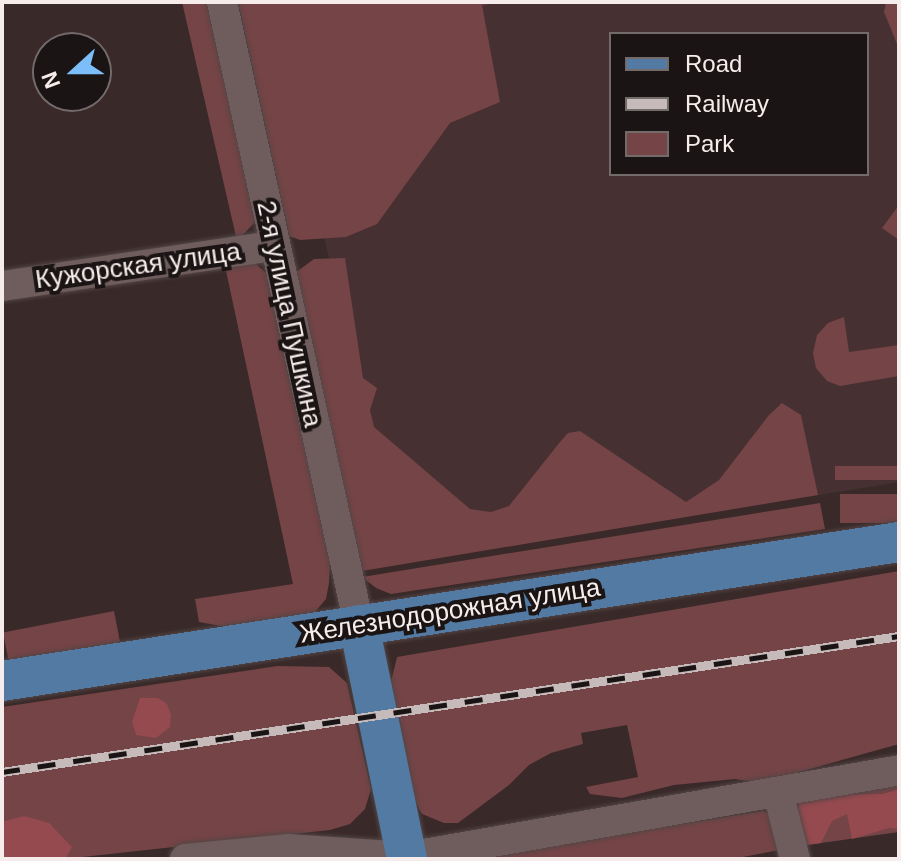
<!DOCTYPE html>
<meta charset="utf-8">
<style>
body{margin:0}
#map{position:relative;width:901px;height:861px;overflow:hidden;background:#392929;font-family:Helvetica,sans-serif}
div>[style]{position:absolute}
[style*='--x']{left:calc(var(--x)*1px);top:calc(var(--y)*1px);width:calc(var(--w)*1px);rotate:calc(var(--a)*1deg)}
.built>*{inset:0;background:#473031}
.green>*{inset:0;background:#754446;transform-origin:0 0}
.forest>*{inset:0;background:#954a4f}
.roads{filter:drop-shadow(0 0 2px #534646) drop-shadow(0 0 2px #534646)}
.minor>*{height:30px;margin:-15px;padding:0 15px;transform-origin:15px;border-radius:15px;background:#6f5d5d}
.major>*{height:40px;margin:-20px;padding:0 20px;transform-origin:20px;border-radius:20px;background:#527aa3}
.rail>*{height:9px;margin-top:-4.5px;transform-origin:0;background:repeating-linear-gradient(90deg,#1b1414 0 18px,#c6baba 0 36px);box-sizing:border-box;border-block:2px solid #c6baba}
span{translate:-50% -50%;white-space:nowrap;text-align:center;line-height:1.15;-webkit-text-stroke:8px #1b1414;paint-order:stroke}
.street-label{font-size:26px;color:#f7ecec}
.frame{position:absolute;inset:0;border:4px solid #f7ecec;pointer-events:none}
.legend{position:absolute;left:609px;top:32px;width:260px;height:144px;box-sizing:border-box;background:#1b1414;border:2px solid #736a6a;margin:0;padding:10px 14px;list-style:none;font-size:24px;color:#f7ecec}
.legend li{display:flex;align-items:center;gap:16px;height:40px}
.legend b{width:40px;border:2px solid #736a6a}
.north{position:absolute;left:32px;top:32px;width:80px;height:80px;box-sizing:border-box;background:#1b1414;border:2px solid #736a6a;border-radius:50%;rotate:249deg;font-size:22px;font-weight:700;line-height:32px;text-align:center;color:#f7ecec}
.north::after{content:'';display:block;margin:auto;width:28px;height:36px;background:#7cbef9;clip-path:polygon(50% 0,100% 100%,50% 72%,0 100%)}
</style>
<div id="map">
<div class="built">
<i style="clip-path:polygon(evenodd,272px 2px,899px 2px,899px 482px,397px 564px,272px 2px,611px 34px,867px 34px,867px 174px,611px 174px,611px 34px)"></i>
</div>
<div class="green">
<i style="clip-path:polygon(182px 2px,209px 2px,257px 220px,237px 241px)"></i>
<i style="clip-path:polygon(238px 2px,502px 2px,482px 5px,500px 102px,450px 123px,377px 224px,346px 237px,300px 240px,289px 236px)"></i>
<i style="clip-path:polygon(886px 2px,899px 2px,899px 49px,884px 12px)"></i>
<i style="clip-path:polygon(899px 205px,899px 240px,882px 228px)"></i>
<i style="clip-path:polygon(345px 258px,363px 378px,377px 388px,370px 410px,374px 427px,470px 509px,491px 512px,509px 506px,560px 442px,568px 433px,580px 431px,686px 502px,719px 480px,769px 415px,782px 403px,801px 415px,818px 495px,362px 571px,295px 273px,314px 259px)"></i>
<i style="clip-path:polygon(255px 263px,268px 275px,330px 563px,329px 583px,326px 599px,315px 612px,232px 628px,199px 622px,195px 599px,293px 584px,225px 266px)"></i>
<i style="clip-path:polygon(844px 317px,849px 352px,899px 345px,899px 376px,840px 386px,827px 381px,816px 368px,813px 353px,817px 335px,828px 323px)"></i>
<i style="left:899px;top:466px;width:14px;height:64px;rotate:90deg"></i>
<i style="left:899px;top:494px;width:29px;height:59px;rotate:90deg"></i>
<i style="clip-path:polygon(820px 503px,825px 529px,391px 594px,376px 588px,362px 577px)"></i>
<i style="clip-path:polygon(899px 571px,899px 744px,760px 783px,735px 779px,674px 785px,622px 798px,590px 794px,586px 787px,638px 777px,627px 725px,581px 733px,583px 744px,551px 753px,529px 765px,509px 785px,458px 823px,444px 823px,422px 814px,409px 790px,390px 686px,397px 657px)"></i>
<i style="left:114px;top:611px;width:32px;height:113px;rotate:79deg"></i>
<i style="clip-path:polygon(277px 666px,329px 667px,347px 683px,371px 789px,365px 809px,350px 824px,330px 830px,64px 859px,2px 859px,2px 707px)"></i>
<i style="clip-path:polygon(899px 782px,899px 832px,800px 846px,798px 803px)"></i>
<i style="clip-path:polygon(763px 811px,773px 815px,785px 849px,732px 859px,462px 859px)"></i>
</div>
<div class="forest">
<i style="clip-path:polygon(140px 698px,158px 698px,167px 704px,171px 715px,170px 727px,156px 738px,136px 735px,132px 722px)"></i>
<i style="clip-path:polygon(899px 789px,899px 829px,889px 828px,852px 839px,847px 814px,832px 821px,821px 843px,800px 846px,798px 803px,813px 795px,883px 794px)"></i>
<i style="clip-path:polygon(24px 816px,49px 823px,72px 847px,66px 858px,2px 859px,2px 822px)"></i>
</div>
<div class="roads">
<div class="minor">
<i style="--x:222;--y:2;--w:638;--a:77.6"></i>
<i style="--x:2;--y:286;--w:275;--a:-8.4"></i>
<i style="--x:778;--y:792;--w:69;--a:75.8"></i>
<i style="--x:185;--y:859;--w:104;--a:-5.5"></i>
<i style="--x:289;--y:849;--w:118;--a:3.9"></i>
<i style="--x:407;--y:857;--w:500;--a:-10"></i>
</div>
<div class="major">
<i style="--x:359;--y:625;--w:239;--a:78.4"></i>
<i style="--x:2;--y:681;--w:908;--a:-8.81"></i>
</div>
</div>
<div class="rail">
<i style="--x:2;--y:772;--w:907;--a:-8.62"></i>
</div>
<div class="street-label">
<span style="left:138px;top:266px;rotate:-8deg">Кужорская улица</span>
<span style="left:289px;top:314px;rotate:78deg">2-я улица Пушкина</span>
<span style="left:450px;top:611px;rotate:-9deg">Железнодорожная улица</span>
</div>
<div class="frame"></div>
<ul class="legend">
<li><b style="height:10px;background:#527aa3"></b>Road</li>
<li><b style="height:10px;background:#c6baba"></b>Railway</li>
<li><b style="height:22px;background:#754446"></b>Park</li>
</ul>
<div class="north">N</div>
</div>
